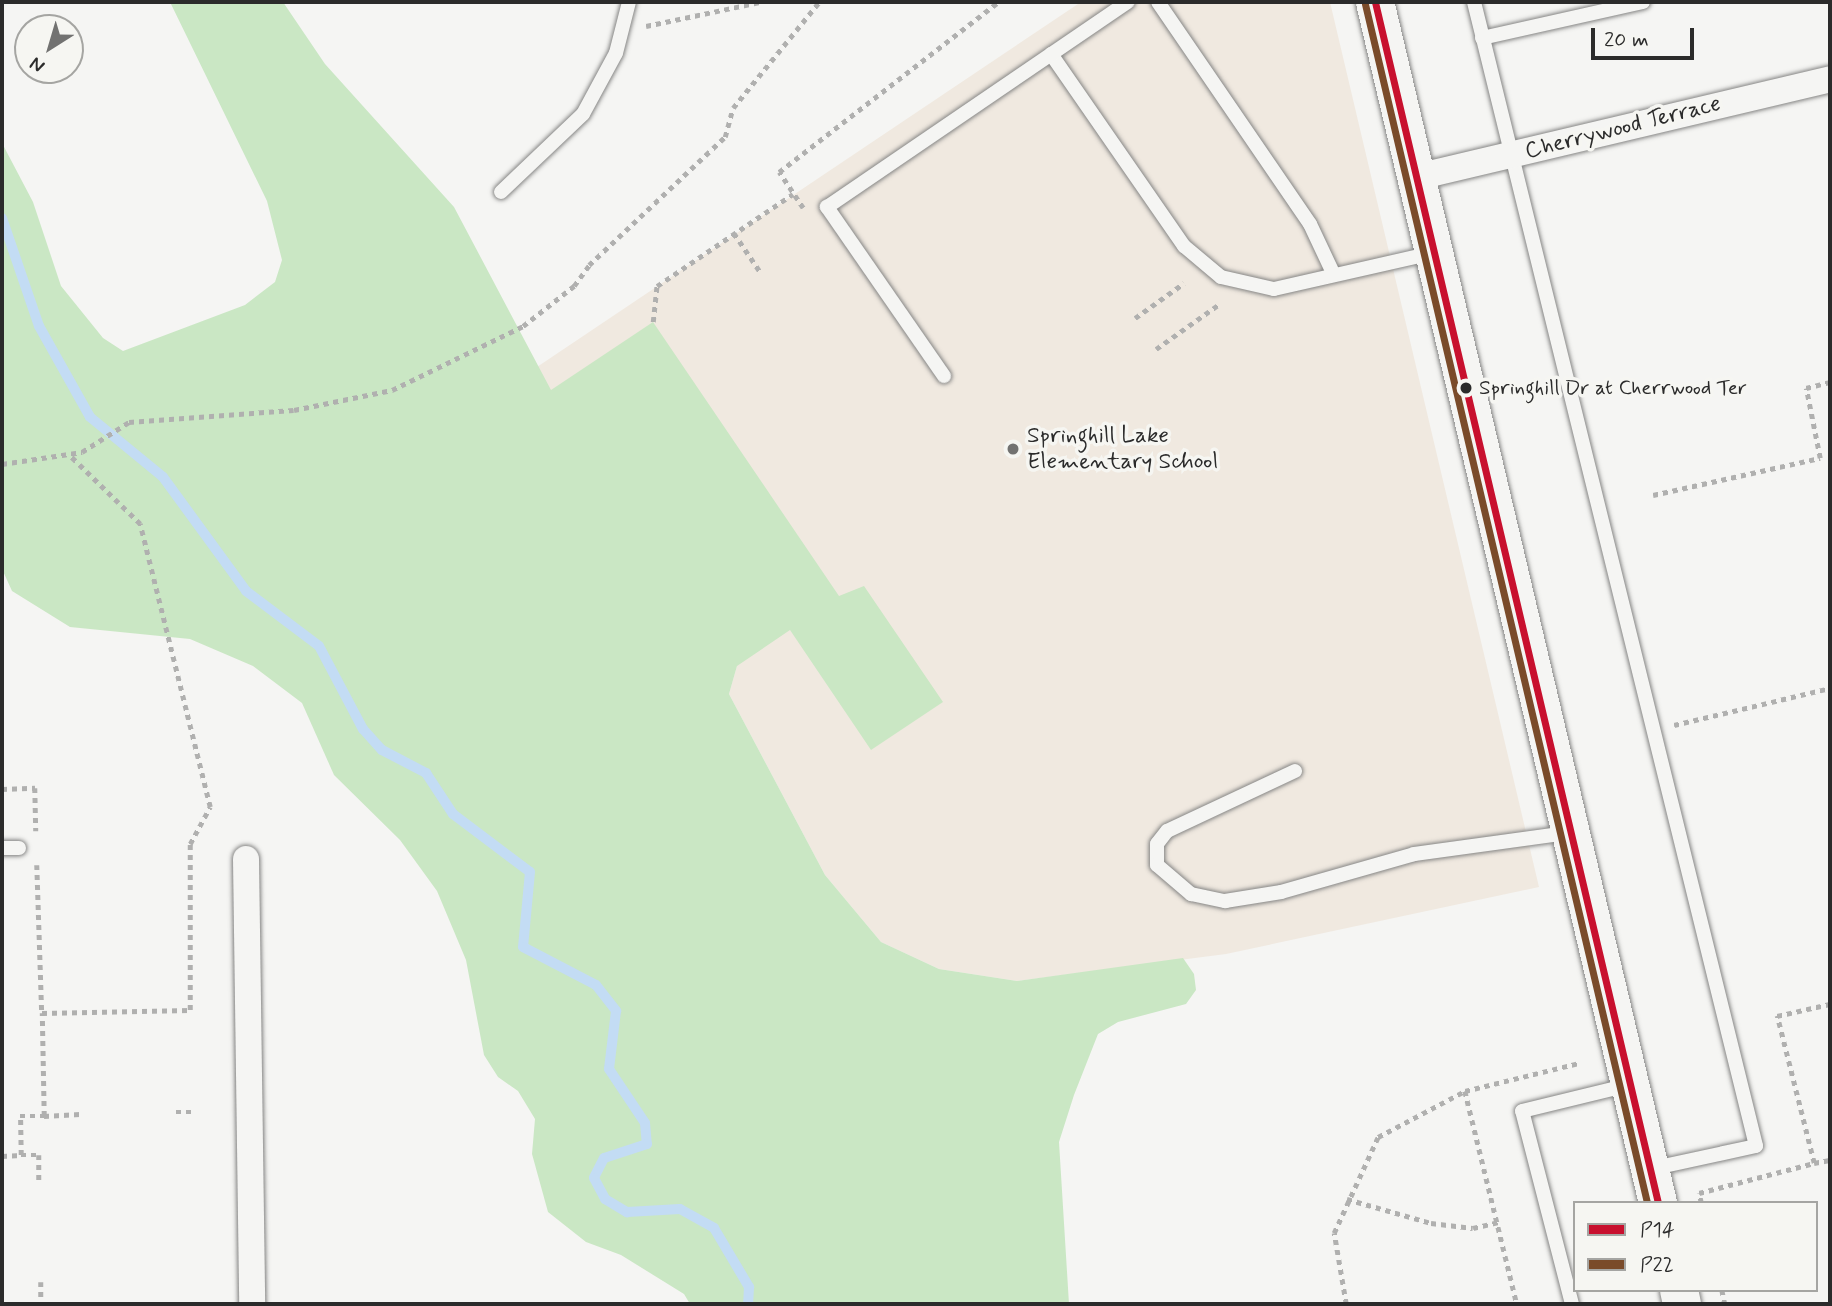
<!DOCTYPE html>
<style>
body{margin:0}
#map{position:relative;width:1832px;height:1306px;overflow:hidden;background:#f5f5f3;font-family:Mynerve,sans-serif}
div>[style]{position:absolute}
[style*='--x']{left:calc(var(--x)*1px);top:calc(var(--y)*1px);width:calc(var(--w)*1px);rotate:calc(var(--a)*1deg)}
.built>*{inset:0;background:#f0e9e0}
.green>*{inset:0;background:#cae7c4}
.stream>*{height:10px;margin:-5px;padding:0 5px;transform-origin:5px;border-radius:5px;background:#c3dcf4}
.path>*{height:4.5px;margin-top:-2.25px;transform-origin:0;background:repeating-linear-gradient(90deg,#b0b0af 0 5px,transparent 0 10px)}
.roads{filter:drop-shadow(0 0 2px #868685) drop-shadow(0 0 2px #868685)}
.lane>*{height:14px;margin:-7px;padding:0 7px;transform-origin:7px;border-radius:7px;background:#f5f5f3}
.street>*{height:26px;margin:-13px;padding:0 13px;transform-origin:13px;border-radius:13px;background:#f5f5f3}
.secondary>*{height:38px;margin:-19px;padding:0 19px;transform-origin:19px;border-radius:19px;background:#f5f5f3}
.bus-1>*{height:7px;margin:-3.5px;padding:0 3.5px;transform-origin:3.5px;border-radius:3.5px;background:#c8102e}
.bus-2>*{height:7px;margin:-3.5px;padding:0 3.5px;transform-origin:3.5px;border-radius:3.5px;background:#7a4b2a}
.dots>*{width:19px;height:19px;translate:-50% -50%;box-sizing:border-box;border:4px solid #f6f6f2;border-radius:50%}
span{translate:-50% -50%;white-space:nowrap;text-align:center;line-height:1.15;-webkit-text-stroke:7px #f6f6f2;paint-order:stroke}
.bus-label{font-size:21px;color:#2b2b2b}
.left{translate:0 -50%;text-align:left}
.street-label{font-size:23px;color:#2b2b2b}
.poi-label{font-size:23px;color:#2b2b2b}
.frame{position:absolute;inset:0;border:4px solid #2b2b2b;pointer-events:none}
.legend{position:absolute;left:1573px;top:1201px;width:245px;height:91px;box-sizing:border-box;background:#f6f6f2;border:2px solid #a5a5a2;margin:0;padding:9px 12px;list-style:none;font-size:21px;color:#2b2b2b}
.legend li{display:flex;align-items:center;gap:14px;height:35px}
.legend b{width:35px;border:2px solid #a5a5a2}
.north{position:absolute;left:14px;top:14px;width:70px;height:70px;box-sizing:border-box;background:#f6f6f2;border:2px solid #a5a5a2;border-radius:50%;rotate:217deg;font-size:19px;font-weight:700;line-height:28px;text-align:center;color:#2b2b2b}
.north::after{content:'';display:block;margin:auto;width:24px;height:32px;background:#727271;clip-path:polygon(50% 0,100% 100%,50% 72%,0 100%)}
.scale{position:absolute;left:1591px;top:28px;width:103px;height:32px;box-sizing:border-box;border:4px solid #2b2b2b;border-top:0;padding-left:9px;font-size:21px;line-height:24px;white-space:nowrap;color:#2b2b2b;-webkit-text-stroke:5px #f6f6f2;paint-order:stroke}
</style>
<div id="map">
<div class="built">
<i style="clip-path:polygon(1081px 2px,1330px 2px,1539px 887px,1226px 954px,1017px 981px,939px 969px,881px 942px,825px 875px,729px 694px,737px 666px,534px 369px)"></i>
</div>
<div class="green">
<i style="clip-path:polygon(170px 2px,283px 2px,325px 64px,454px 207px,551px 390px,653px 322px,839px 596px,864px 586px,943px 702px,871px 750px,790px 630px,737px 666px,729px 694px,825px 875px,881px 942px,939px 969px,1017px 981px,1183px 958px,1194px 974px,1196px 990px,1186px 1004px,1118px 1022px,1098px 1034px,1074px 1095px,1059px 1142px,1069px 1304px,690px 1304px,684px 1294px,621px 1255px,586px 1242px,548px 1212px,532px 1154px,535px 1119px,518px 1091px,498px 1077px,484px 1055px,466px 960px,437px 891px,400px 840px,334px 775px,302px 703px,253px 666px,190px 639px,70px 627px,12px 591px,2px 569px,2px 143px,33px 202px,61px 286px,103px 338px,123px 351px,245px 305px,275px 282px,282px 260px,267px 201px)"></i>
</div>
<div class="stream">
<i style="--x:2;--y:218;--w:114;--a:71.1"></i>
<i style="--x:39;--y:326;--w:104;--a:60.7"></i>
<i style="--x:90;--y:417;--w:94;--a:39.4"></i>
<i style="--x:163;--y:477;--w:141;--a:53.9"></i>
<i style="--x:246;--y:591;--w:91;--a:37"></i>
<i style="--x:319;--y:646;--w:94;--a:62.1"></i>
<i style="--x:363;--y:729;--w:28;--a:48"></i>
<i style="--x:382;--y:750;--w:50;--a:27.6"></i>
<i style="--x:426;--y:773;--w:49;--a:56.6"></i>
<i style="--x:453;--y:814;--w:96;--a:37"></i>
<i style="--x:530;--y:872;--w:75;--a:95.3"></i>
<i style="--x:523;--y:947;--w:82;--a:27.5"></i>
<i style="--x:596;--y:985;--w:33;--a:52"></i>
<i style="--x:616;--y:1011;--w:58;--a:96.9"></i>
<i style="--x:609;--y:1069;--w:65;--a:56.3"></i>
<i style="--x:645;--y:1123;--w:21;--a:85"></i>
<i style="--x:647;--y:1144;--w:45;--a:162"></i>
<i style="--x:604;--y:1158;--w:22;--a:117"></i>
<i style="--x:594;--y:1178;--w:24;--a:62"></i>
<i style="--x:605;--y:1199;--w:26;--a:31"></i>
<i style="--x:627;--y:1212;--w:53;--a:-3.2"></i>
<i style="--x:680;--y:1209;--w:39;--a:29"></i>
<i style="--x:714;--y:1228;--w:69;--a:59.3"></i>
<i style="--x:749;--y:1287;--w:17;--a:93"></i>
</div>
<div class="path">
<i style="--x:646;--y:26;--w:116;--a:-11.9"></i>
<i style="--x:803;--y:208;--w:43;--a:-123.7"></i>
<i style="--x:779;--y:172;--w:277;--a:-37.8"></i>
<i style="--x:734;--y:233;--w:48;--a:56"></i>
<i style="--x:1135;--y:318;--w:60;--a:-35.5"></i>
<i style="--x:653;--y:322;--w:36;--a:-84"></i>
<i style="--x:657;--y:286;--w:164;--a:-34.1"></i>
<i style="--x:1156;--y:349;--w:76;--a:-35.4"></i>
<i style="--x:2;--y:464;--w:81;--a:-8.5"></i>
<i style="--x:82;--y:452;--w:56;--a:-32.6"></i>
<i style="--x:129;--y:422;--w:165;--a:-4.2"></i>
<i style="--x:294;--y:410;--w:100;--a:-11.5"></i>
<i style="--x:392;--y:390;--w:146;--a:-26"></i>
<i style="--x:523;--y:326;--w:65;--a:-38.1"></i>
<i style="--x:574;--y:286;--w:26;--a:-54"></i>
<i style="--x:589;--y:265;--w:187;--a:-43.3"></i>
<i style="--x:725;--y:137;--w:30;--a:-75"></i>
<i style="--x:733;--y:108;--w:136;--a:-50.9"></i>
<i style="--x:1653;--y:495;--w:171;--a:-12.5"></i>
<i style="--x:1820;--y:458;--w:71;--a:-101.3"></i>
<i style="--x:1806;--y:388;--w:25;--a:-14"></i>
<i style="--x:1674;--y:725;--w:160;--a:-13.3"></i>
<i style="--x:2;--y:789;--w:33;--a:-2"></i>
<i style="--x:35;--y:788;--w:43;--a:88.7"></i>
<i style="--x:37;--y:865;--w:148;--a:88.1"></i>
<i style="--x:42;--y:1013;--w:148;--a:-1.2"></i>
<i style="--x:190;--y:1010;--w:166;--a:-90"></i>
<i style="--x:190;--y:844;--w:42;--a:-61.6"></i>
<i style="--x:210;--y:807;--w:292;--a:-103.9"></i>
<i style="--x:140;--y:524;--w:100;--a:-135.8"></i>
<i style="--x:1465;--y:1091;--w:219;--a:76.3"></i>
<i style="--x:176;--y:1112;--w:16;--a:0"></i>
<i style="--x:44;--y:1116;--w:36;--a:-3"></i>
<i style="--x:21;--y:1155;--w:18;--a:0"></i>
<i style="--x:39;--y:1155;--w:29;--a:90"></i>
<i style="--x:2;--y:1156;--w:19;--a:-3"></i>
<i style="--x:21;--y:1155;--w:39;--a:-91"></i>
<i style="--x:20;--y:1116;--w:24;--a:0"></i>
<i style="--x:44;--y:1116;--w:103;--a:-91.1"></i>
<i style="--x:1814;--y:1163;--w:16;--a:-11"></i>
<i style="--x:1347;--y:1199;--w:87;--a:15.9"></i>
<i style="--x:1431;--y:1223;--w:42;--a:6.8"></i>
<i style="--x:1473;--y:1228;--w:26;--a:-13"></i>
<i style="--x:1701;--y:1203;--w:10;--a:-101"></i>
<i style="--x:1699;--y:1193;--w:119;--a:-14.6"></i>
<i style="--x:1814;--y:1163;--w:152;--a:-104.1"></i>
<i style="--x:1777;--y:1016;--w:54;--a:-12.8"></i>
<i style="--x:41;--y:1282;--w:22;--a:90"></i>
<i style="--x:1722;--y:1290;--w:14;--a:78"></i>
<i style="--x:1346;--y:1304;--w:72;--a:-99.6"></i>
<i style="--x:1334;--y:1233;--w:106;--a:-65.4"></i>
<i style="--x:1378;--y:1137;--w:98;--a:-27.9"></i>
<i style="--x:1465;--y:1091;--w:117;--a:-13.8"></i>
</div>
<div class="roads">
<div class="lane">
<i style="--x:1158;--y:2;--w:269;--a:55.6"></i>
<i style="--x:1310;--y:224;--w:56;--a:64.8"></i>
<i style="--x:1474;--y:2;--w:1178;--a:76.15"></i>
<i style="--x:1756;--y:1146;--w:108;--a:167.8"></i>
<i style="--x:1482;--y:38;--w:165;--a:-12.6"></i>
<i style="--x:1051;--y:54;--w:234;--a:55.3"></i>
<i style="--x:1184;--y:246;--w:48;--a:40"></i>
<i style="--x:1221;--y:277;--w:54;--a:12.8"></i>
<i style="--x:1274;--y:289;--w:162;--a:-12.8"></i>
<i style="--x:501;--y:192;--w:113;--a:-43.6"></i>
<i style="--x:583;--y:114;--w:69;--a:-61.6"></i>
<i style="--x:616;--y:53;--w:53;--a:-75.7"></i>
<i style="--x:944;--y:376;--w:206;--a:-124.7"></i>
<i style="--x:827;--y:207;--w:364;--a:-34.3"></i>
<i style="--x:1295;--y:771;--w:141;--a:154.9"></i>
<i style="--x:1167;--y:831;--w:16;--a:128"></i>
<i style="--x:1157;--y:844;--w:21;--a:90"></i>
<i style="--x:1157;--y:865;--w:45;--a:40.5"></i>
<i style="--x:1191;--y:894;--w:35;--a:12"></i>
<i style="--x:1225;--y:901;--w:57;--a:-9.1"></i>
<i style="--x:1281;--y:892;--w:138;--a:-15.9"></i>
<i style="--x:1414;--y:854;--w:155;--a:-7.8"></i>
<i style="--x:2;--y:848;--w:17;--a:0"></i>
<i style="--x:1572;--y:1304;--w:199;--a:-104.5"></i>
<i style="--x:1522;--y:1111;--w:110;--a:-13.7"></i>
</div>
<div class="street">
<i style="--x:1417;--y:177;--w:424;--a:-13.3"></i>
<i style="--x:246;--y:859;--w:445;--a:89.2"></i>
</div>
<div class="secondary">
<i style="--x:1375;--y:2;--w:1234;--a:76.74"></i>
<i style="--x:1679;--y:1290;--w:14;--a:78"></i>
</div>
</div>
<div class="bus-1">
<i style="--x:1375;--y:2;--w:1234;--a:76.74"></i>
</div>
<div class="bus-2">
<i style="--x:1365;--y:4;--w:1232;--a:76.76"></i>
</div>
<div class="dots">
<i style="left:1466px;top:388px;background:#2b2b2b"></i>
<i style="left:1013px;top:449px;background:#727271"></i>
</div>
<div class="bus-label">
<span class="left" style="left:1479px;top:388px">Springhill Dr at Cherrwood Ter</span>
</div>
<div class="street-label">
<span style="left:1623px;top:128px;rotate:-14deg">Cherrywood Terrace</span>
</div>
<div class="poi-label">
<span class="left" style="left:1027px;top:449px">Springhill Lake<br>Elementary School</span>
</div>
<div class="frame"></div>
<ul class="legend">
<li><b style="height:9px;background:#c8102e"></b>P14</li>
<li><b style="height:9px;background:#7a4b2a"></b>P22</li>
</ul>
<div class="north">N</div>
<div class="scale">20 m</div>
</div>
